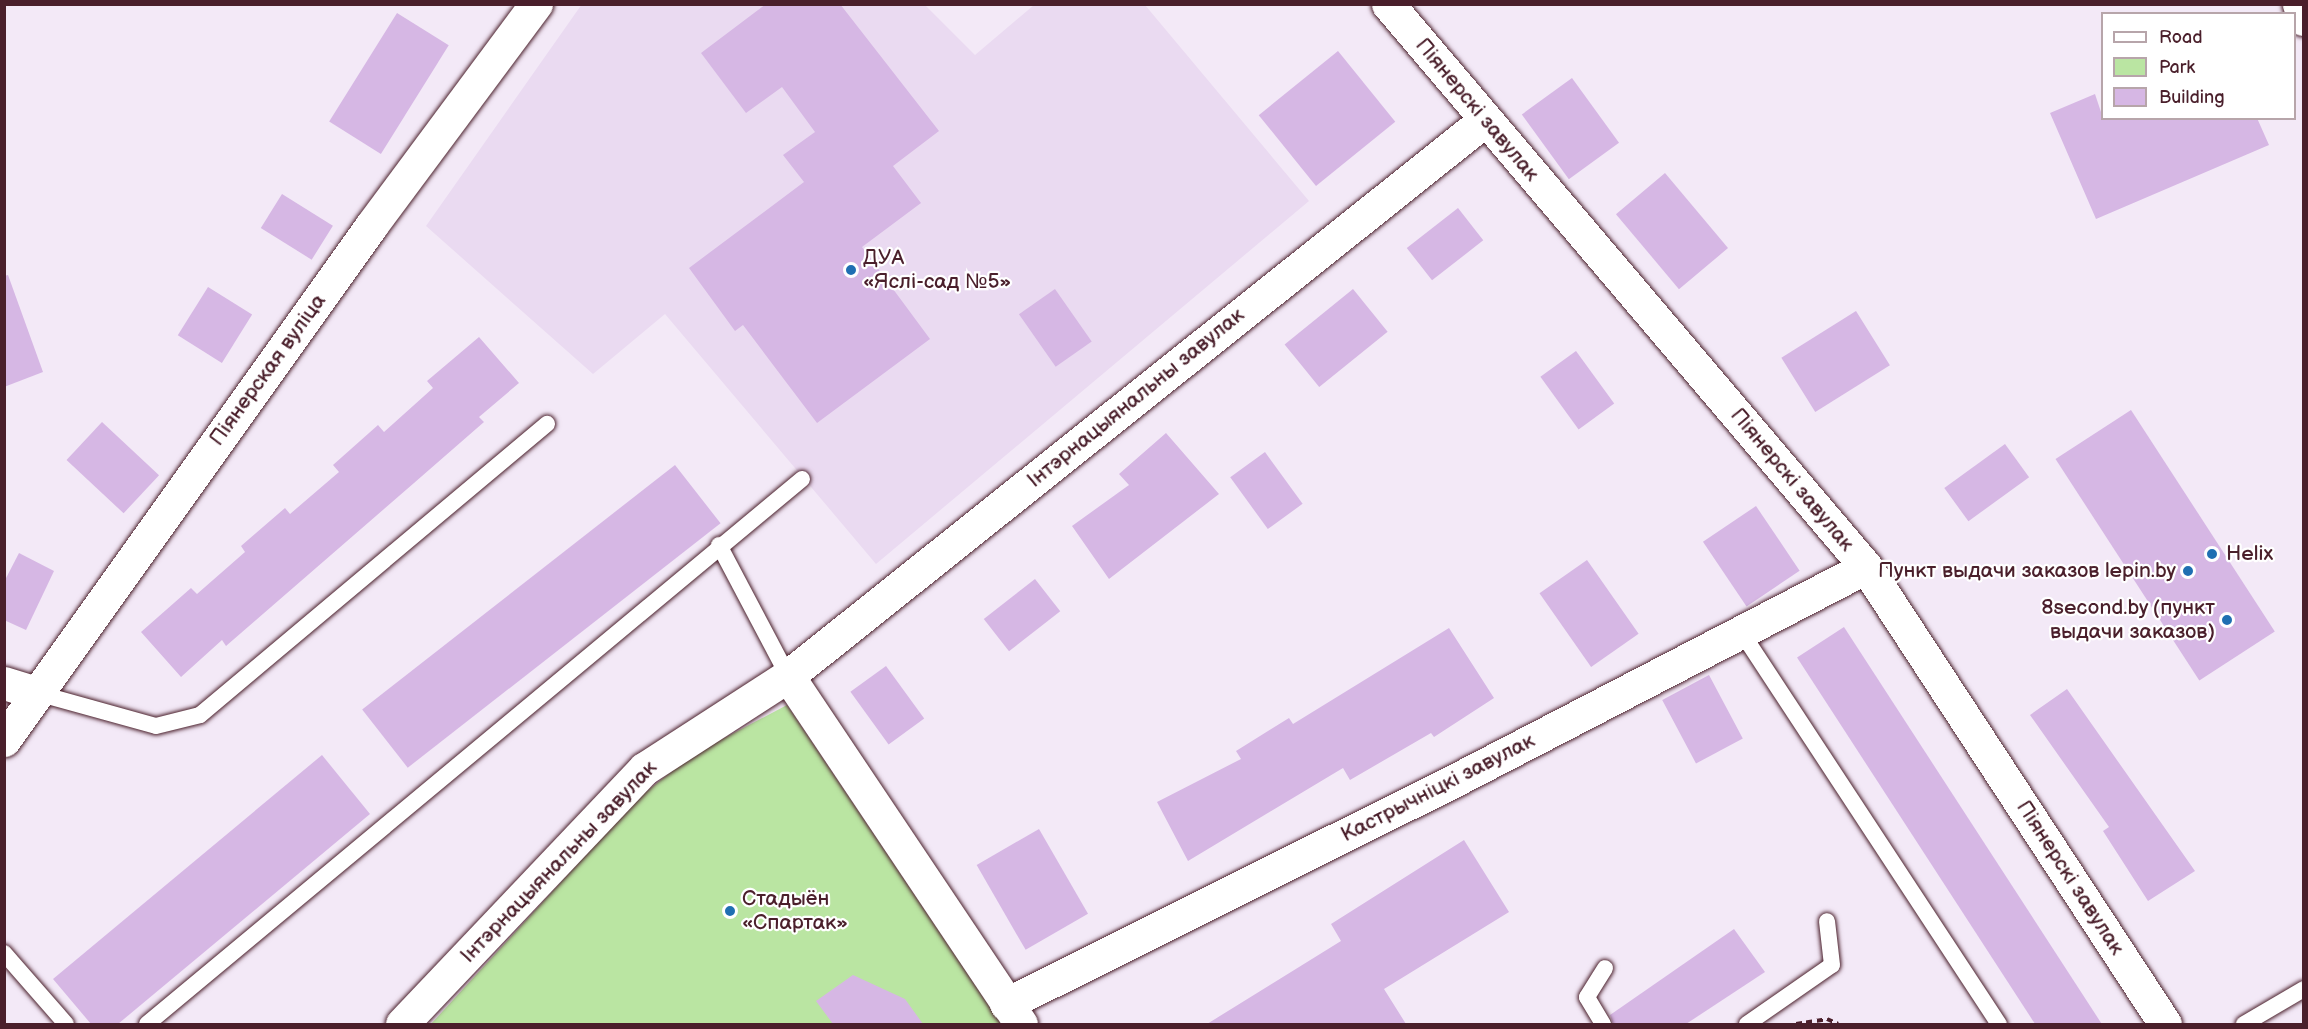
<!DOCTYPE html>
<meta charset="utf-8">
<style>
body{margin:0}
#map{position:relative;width:2308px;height:1029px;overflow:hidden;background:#f3e9f7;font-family:"Balsamiq Sans",sans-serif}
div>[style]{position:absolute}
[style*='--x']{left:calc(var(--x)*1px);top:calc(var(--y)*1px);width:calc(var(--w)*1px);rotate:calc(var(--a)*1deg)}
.built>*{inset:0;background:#eadaf1}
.green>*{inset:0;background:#bae5a2}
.building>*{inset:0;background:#d6b7e4;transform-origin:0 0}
.path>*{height:4px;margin-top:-2px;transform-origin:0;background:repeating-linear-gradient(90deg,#4a1f2b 0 6px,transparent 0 10.5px)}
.roads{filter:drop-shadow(0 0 2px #4a1f2b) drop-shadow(0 0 2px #4a1f2b)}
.service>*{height:16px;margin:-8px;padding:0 8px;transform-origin:8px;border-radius:8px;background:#fff}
.minor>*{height:33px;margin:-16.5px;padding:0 16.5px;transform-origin:16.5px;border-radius:16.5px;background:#fff}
.tertiary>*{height:33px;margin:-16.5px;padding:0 16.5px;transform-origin:16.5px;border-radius:16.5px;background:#fff}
.dots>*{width:16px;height:16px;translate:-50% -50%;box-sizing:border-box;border:3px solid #fff;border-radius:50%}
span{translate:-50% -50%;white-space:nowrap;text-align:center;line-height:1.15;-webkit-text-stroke:4.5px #fff;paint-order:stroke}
.street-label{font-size:21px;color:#4a1f2b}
.poi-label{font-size:21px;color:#4a1f2b}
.left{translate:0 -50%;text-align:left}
.right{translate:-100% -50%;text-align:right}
.frame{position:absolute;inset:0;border:6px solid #4a1f2b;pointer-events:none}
.legend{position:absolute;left:2101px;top:12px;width:195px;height:108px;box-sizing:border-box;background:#fff;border:2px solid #b7a5aa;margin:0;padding:8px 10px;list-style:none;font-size:18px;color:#4a1f2b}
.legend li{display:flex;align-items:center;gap:12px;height:30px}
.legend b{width:30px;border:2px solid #b7a5aa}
</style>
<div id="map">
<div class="built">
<i style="clip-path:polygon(582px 4px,925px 5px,975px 55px,1034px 5px,1145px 5px,1309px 201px,876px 564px,665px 314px,593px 374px,426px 226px)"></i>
</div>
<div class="green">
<i style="clip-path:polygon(787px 705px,1001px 1024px,431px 1024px,638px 798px,694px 754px)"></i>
</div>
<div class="building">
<i style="clip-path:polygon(766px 4px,840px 4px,939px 131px,893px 166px,921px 203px,862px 247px,930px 339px,817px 423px,743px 325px,735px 331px,689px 268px,804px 182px,783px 155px,815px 132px,782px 87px,746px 113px,701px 53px)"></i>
<i style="left:397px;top:13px;width:61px;height:128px;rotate:32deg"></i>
<i style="left:1338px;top:51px;width:91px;height:102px;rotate:51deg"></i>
<i style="left:1572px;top:78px;width:80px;height:62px;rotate:54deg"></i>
<i style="clip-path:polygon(2095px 94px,2103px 118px,2257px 118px,2269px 145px,2096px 219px,2050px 113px)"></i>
<i style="left:1665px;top:173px;width:98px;height:64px;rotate:50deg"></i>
<i style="left:282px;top:194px;width:60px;height:40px;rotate:32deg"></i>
<i style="left:1458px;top:208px;width:41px;height:65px;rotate:52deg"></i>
<i style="clip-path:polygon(8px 275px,43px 372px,4px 387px,4px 276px)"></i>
<i style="left:208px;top:287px;width:52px;height:57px;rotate:32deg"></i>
<i style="left:1055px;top:289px;width:64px;height:44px;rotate:55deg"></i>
<i style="left:1353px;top:289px;width:55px;height:88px;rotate:51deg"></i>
<i style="left:1856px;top:311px;width:64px;height:88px;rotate:58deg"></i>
<i style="clip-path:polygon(479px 337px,519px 383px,479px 417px,484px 422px,414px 483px,226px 646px,222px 640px,181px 677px,141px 632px,191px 588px,197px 594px,245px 552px,241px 546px,285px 508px,290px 514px,339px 472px,333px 465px,378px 425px,384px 432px,433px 388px,427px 381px)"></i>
<i style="left:1576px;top:351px;width:65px;height:44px;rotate:54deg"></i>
<i style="left:2131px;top:410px;width:264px;height:90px;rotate:57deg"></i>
<i style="left:102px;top:422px;width:78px;height:52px;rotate:43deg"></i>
<i style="clip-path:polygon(1166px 433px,1219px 494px,1109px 579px,1072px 526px,1129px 485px,1119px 474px)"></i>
<i style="left:2005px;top:444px;width:41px;height:75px;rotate:54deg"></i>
<i style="left:1265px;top:452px;width:64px;height:43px;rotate:54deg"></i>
<i style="left:675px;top:465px;width:74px;height:397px;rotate:52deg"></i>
<i style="left:1756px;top:506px;width:78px;height:64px;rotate:56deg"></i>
<i style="clip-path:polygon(19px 553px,54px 571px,26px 630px,4px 620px,4px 582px)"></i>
<i style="left:1587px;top:560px;width:90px;height:58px;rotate:55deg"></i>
<i style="left:1035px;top:579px;width:41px;height:65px;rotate:52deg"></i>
<i style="left:1844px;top:627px;width:473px;height:56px;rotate:57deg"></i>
<i style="clip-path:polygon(1449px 628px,1494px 698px,1434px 737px,1431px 733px,1350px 780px,1343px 768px,1188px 861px,1157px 802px,1241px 759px,1236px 751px,1289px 718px,1293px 724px)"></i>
<i style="left:886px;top:666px;width:65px;height:44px;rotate:54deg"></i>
<i style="left:1709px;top:675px;width:72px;height:53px;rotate:62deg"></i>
<i style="clip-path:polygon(2067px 689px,2195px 871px,2148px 901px,2103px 831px,2109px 827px,2030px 715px)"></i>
<i style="clip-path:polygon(322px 755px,370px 814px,118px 1024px,91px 1024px,53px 979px)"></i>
<i style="left:1039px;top:829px;width:98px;height:72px;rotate:60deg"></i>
<i style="clip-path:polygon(1464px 840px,1509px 912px,1384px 989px,1406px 1024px,1207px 1024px,1341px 941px,1331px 924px)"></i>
<i style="clip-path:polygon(1734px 929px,1765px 972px,1686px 1024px,1613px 1024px,1610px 1015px)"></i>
<i style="clip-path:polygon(853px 975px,905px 999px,923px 1024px,833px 1024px,816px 1001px)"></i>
</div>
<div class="path">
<i style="--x:1796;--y:1024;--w:31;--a:-9"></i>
<i style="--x:1827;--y:1019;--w:12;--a:24"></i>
</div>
<div class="roads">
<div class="service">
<i style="--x:719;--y:545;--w:148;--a:62.2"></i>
<i style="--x:1742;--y:633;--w:468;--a:56.7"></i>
<i style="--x:37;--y:693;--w:123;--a:15.5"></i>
<i style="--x:156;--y:726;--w:45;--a:-14"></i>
<i style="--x:200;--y:715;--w:453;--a:-40"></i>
<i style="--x:4;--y:953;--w:94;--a:48.9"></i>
<i style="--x:147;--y:1024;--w:852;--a:-39.76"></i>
<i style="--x:1603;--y:1024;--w:31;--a:-121"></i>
<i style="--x:1587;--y:997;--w:34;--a:-58"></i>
<i style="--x:1747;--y:1024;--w:103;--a:-34.8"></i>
<i style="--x:1832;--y:965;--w:44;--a:-96.5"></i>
<i style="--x:2244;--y:1024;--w:69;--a:-30.3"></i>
</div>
<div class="minor">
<i style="--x:1388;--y:4;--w:739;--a:49.67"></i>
<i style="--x:1866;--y:567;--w:546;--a:56.8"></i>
<i style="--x:4;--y:683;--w:34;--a:17"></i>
<i style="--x:4;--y:740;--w:632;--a:-54.47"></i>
<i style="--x:371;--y:226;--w:277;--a:-53.4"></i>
<i style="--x:1006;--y:1004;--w:483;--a:-26.5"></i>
<i style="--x:1438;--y:789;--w:482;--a:-27.4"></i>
<i style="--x:402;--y:1024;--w:352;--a:-46.5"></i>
<i style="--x:644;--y:769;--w:171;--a:-32.9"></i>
<i style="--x:1021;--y:1024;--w:419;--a:-123.8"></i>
<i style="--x:788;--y:676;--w:892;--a:-38.58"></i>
</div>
<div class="tertiary">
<i style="--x:2299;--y:4;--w:16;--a:72"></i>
</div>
</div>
<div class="dots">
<i style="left:851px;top:270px;background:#1f6fb2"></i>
<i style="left:2212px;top:554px;background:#1f6fb2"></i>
<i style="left:2188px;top:571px;background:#1f6fb2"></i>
<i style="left:2227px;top:620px;background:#1f6fb2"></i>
<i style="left:730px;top:911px;background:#1f6fb2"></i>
</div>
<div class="street-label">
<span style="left:1477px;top:110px;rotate:50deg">Піянерскі завулак</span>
<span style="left:268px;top:370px;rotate:-54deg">Піянерская вуліца</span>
<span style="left:1136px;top:398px;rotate:-39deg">Інтэрнацыянальны завулак</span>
<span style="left:1792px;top:480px;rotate:50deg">Піянерскі завулак</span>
<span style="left:1438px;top:788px;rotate:-27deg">Кастрычніцкі завулак</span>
<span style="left:559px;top:862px;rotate:-46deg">Інтэрнацыянальны завулак</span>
<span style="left:2070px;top:878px;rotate:57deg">Піянерскі завулак</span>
</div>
<div class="poi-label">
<span class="left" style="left:863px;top:270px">ДУА<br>«Яслі-сад №5»</span>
<span class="left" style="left:2226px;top:554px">Helix</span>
<span class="right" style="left:2176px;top:571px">Пункт выдачи заказов lepin.by</span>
<span class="right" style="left:2215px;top:620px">8second.by (пункт<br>выдачи заказов)</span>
<span class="left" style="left:742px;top:911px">Стадыён<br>«Спартак»</span>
</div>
<div class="frame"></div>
<ul class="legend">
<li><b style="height:8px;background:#fff"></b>Road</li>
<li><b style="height:16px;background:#bae5a2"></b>Park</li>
<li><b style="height:16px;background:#d6b7e4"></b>Building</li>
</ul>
</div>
